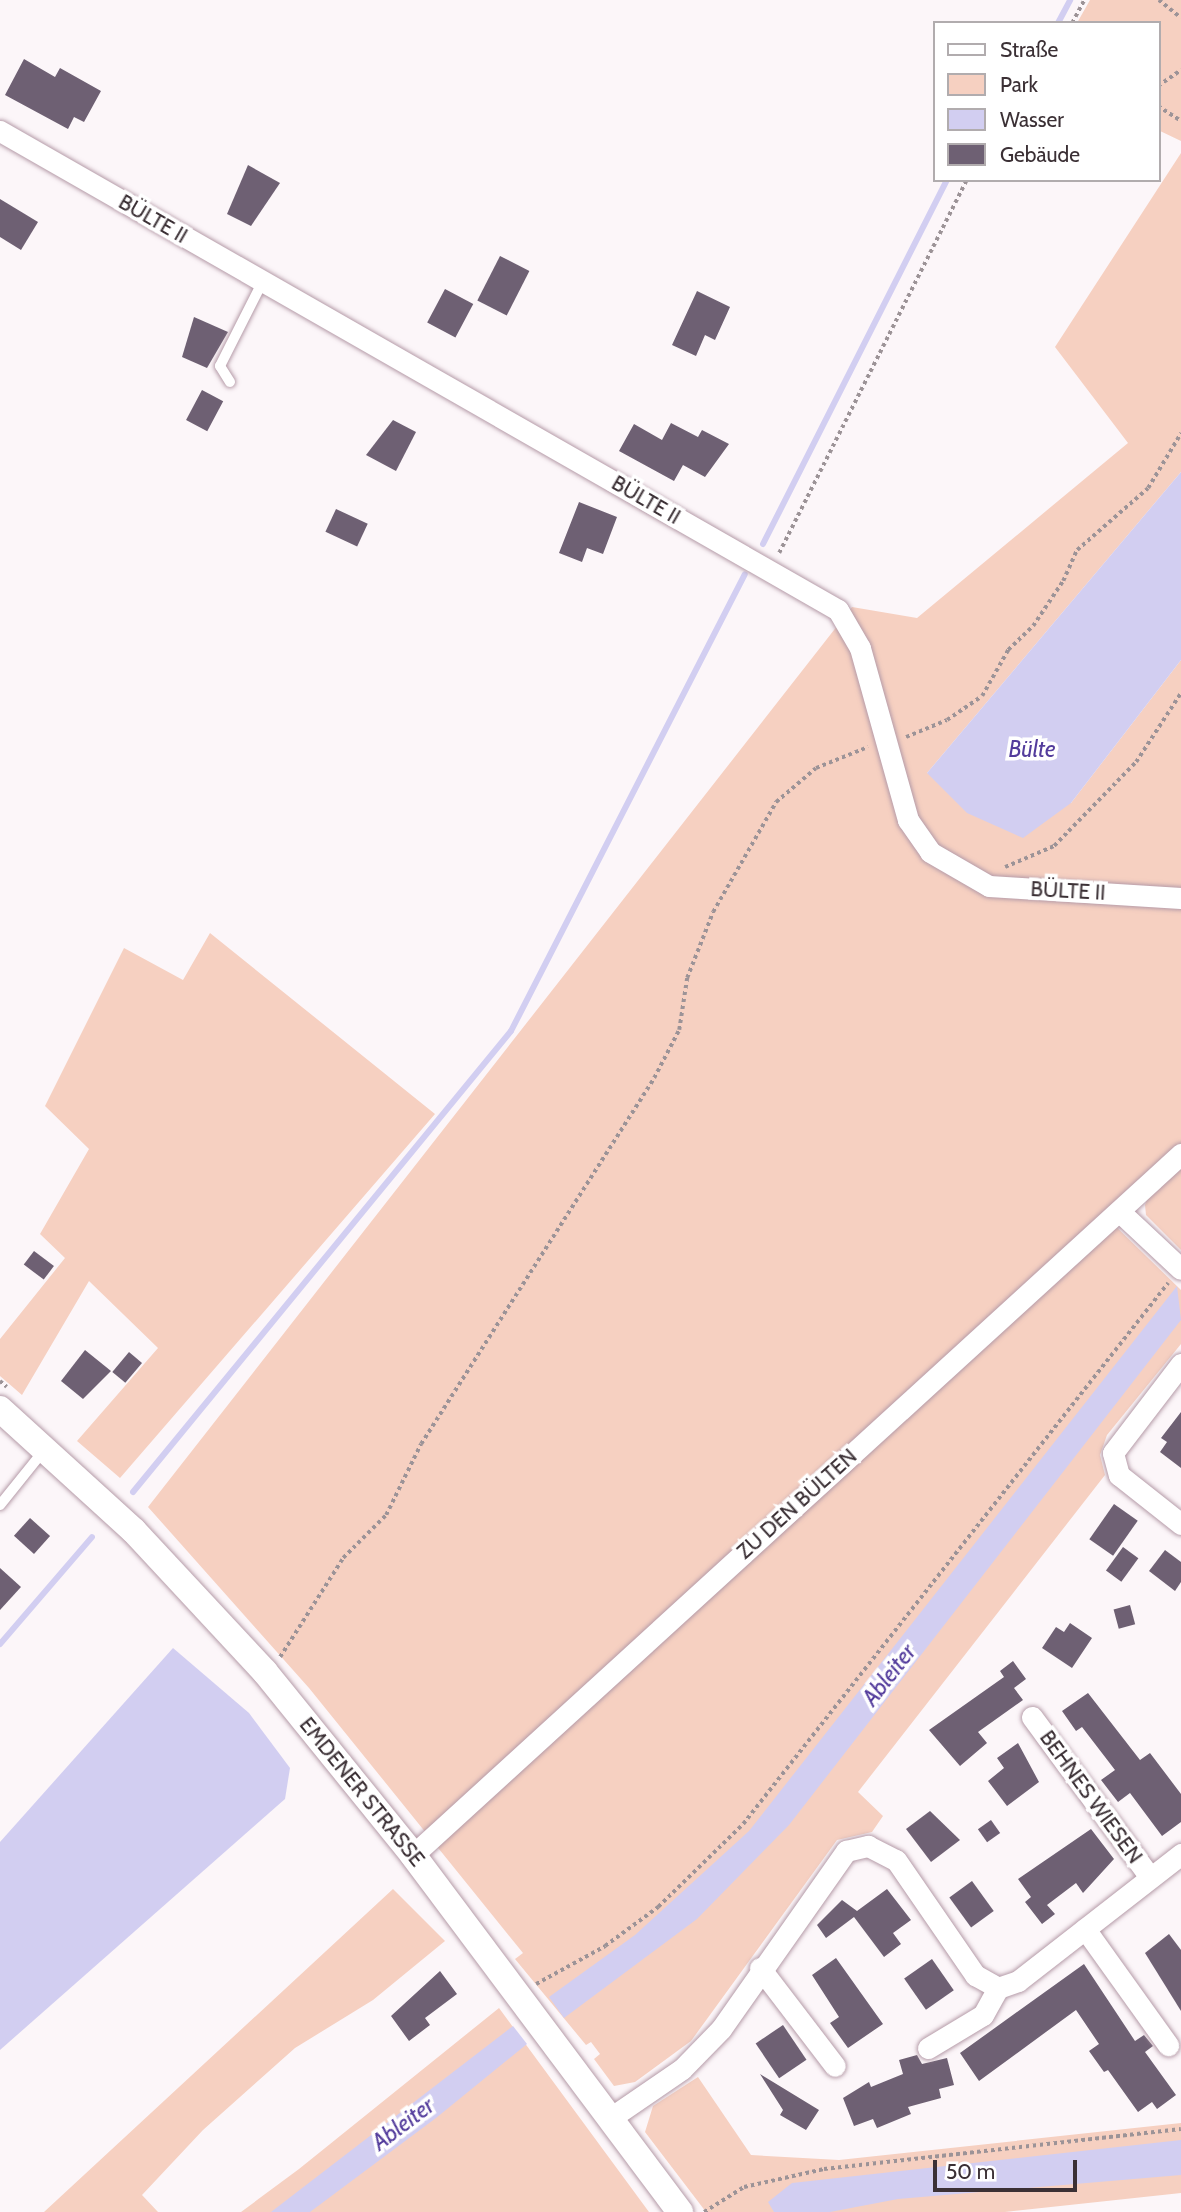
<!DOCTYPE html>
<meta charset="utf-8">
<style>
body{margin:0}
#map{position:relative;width:1181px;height:2212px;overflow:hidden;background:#fcf6f9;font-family:Cabin,sans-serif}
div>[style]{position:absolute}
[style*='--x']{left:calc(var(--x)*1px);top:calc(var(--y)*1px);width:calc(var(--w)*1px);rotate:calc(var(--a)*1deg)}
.green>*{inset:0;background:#f6d0c1}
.water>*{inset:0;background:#d2cef1}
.stream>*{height:6px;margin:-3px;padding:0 3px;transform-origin:3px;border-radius:3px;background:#d2cef1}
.building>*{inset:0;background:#6e6073;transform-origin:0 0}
.path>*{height:3.5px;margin-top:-1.75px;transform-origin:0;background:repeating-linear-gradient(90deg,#9c9397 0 3.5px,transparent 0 7px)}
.roads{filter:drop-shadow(0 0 2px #b59ba8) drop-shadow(0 0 2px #b59ba8)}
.service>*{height:10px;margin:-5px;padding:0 5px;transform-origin:5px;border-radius:5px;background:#fff}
.minor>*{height:21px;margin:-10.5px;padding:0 10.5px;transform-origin:10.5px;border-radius:10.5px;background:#fff}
.tertiary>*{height:26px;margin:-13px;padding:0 13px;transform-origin:13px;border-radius:13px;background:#fff}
span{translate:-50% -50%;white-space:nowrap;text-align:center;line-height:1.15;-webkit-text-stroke:7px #fff;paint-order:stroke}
.street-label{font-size:21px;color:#3b3035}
.water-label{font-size:23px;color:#533c9c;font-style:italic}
.legend{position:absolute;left:933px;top:21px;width:228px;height:161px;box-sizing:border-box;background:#fff;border:2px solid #b1acae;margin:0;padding:9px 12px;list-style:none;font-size:21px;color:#3b3035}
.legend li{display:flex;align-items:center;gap:14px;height:35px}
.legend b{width:35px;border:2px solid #b1acae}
.scale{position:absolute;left:933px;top:2160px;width:144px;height:32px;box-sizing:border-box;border:4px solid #3b3035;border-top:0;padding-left:9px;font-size:21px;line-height:24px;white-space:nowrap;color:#3b3035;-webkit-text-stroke:5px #fff;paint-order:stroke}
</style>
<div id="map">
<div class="green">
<i style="clip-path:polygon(1090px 0,1181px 0,1181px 141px,1158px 130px,1158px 23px,1077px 23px)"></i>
<i style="clip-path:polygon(1181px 153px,1181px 472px,927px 773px,1071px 803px,1181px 660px,1181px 1146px,1104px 1215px,1181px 1290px,1181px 1344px,1107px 1435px,1100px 1455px,1105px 1475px,858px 1792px,883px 1816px,872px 1832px,837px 1840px,691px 2041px,635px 2082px,614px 2086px,594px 2059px,600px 2054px,591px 2042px,586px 2045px,515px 1959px,523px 1953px,309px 1688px,148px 1507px,852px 607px,917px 618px,1128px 443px,1055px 347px)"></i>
<i style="clip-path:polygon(210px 933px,435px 1114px,120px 1478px,77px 1441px,158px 1348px,89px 1281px,22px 1395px,0 1376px,0 1339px,65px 1258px,40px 1234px,89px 1149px,45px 1106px,124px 948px,183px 980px)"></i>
<i style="clip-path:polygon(1181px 1164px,1181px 1250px,1146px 1215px,1145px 1205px,1149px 1194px)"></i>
<i style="clip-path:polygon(393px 1889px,445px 1941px,373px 2000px,295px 2048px,203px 2130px,142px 2195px,158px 2212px,44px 2212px)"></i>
<i style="clip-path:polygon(499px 2008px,649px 2212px,241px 2212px,299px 2169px)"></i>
<i style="clip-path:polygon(698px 2077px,751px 2155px,839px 2160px,1181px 2123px,1181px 2193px,1005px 2212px,706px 2212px,645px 2132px,653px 2106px)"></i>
</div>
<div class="water">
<i style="clip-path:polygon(1181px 472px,1181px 660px,1071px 803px,1023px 838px,967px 813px,927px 773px)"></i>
<i style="clip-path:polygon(1177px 1286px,1181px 1320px,789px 1825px,697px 1919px,564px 2018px,549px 1997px,635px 1935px,749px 1831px)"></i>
<i style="clip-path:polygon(173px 1648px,249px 1713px,290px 1768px,285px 1799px,0 2050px,0 1842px)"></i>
<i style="clip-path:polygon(513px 2026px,527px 2044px,436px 2118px,310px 2212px,271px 2212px)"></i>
<i style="clip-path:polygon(1181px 2140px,1181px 2175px,898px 2199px,830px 2212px,774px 2212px,768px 2202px,792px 2183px)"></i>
</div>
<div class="stream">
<i style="--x:1058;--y:23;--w:26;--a:-62"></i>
<i style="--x:763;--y:544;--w:408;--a:-63.2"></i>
<i style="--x:133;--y:1492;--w:596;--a:-50.65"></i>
<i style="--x:511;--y:1031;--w:513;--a:-62.89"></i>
<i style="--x:0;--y:1644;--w:141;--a:-49.3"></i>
</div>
<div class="building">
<i style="clip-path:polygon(24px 59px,55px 77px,60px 68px,101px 91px,84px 122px,74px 117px,68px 129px,5px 95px)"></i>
<i style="clip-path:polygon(248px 165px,280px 183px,251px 226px,227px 214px)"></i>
<i style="clip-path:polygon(0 199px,38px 222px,21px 250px,0 237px)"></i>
<i style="left:500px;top:256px;width:33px;height:50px;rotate:27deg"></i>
<i style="left:445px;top:289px;width:32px;height:38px;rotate:28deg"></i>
<i style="clip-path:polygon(697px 291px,730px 307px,715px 340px,705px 335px,696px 356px,672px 345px)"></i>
<i style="clip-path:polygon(194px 317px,228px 332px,207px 368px,182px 357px)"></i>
<i style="left:202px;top:390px;width:24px;height:34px;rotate:28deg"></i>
<i style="clip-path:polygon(393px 420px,416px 432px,396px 471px,366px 455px)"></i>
<i style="clip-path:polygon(671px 423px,698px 437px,702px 430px,729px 444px,705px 477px,683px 465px,674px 481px,619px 451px,634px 424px,662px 440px)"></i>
<i style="clip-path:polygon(579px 502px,617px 517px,603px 554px,587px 548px,582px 562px,559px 553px)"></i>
<i style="left:336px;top:509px;width:35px;height:25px;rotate:25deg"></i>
<i style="left:34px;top:1251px;width:25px;height:17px;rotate:37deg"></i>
<i style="clip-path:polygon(85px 1350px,111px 1371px,83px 1399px,61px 1381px)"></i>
<i style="left:129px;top:1352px;width:17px;height:26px;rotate:40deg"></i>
<i style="clip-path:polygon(1181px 1412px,1181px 1468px,1160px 1452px,1167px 1442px,1161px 1438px)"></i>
<i style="left:1114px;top:1504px;width:29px;height:43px;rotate:35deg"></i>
<i style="left:30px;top:1518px;width:27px;height:24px;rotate:42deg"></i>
<i style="left:1123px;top:1547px;width:19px;height:29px;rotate:36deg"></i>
<i style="clip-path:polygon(1165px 1550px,1181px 1562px,1181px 1582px,1175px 1591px,1149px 1571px)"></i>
<i style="clip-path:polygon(0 1568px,21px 1587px,0 1610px)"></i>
<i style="left:1130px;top:1605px;width:20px;height:17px;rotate:75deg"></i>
<i style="clip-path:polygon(1070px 1623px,1092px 1638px,1072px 1668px,1042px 1648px,1056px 1627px,1064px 1632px)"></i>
<i style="clip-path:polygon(1013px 1661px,1026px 1679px,1014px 1688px,1023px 1700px,978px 1732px,987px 1743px,960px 1766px,929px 1730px,1004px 1677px,1000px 1671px)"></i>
<i style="clip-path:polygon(1088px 1693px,1140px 1760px,1150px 1753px,1181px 1794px,1181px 1822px,1162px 1836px,1130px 1793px,1118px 1802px,1101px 1780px,1115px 1770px,1082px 1727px,1076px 1731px,1062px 1711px)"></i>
<i style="clip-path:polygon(1018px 1743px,1039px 1782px,1007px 1806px,988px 1781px,1004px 1768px,997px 1758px)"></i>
<i style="clip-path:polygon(930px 1811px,960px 1840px,931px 1862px,906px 1829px)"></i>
<i style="left:991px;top:1820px;width:16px;height:16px;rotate:55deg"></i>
<i style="clip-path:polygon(1091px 1829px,1114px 1859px,1083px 1893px,1076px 1883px,1047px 1905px,1055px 1914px,1042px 1924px,1025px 1902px,1031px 1897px,1018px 1879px)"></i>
<i style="left:972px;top:1881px;width:37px;height:28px;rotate:54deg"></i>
<i style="clip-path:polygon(887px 1889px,911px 1920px,893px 1933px,901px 1944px,884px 1957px,854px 1917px,826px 1938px,817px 1925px,842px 1900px,857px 1911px)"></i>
<i style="clip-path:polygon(1169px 1934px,1181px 1950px,1181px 2011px,1145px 1953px)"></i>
<i style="clip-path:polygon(836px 1958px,883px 2024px,848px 2048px,830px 2023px,839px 2017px,812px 1975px)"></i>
<i style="left:932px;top:1959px;width:38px;height:34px;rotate:55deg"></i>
<i style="clip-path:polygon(1084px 1964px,1135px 2041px,1144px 2035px,1153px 2046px,1145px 2052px,1176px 2095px,1157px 2109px,1152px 2102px,1138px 2112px,1108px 2070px,1104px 2072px,1089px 2051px,1099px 2044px,1076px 2010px,979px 2081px,960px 2053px)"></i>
<i style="clip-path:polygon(440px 1971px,457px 1994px,425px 2018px,430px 2025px,409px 2041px,391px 2016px)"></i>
<i style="left:783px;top:2025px;width:42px;height:33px;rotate:56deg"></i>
<i style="clip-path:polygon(917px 2055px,922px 2064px,947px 2058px,954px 2085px,939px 2089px,941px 2098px,908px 2107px,911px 2114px,877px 2128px,873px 2119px,854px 2126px,843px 2098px,869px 2082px,871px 2087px,903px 2074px,899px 2060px)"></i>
<i style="clip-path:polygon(760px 2074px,819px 2110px,806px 2130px,780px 2115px,783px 2110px)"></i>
</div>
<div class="path">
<i style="--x:1159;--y:0;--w:28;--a:39"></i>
<i style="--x:1072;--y:23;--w:26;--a:-62"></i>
<i style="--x:1158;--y:86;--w:28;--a:-35"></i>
<i style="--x:1158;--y:106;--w:27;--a:33"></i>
<i style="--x:779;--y:553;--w:418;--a:-63.3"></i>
<i style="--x:906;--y:737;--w:44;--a:-22.5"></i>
<i style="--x:947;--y:720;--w:42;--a:-34.4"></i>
<i style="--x:982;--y:696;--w:53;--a:-60.5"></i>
<i style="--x:1008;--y:650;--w:35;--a:-44"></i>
<i style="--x:1033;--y:626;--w:54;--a:-56.3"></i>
<i style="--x:1063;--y:581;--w:34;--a:-66"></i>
<i style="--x:1077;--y:550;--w:94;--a:-41.1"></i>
<i style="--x:1148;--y:488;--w:64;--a:-59"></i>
<i style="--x:1005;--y:867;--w:53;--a:-23.2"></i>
<i style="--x:1054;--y:846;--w:117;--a:-45.7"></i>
<i style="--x:1136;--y:762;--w:82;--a:-56.9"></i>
<i style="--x:0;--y:1381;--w:9;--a:41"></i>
<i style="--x:280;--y:1657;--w:117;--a:-57.5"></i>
<i style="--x:343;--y:1558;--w:61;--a:-45"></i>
<i style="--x:386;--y:1515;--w:79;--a:-63.8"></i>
<i style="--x:421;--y:1444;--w:434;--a:-57.5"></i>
<i style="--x:654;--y:1078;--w:54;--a:-62.5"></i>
<i style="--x:679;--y:1030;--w:53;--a:-81.3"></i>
<i style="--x:687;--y:978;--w:71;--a:-68.5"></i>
<i style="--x:713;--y:912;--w:127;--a:-60.2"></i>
<i style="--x:776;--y:802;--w:52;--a:-40.4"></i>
<i style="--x:816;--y:768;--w:56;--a:-22"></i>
<i style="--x:536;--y:1984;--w:79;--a:-28.8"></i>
<i style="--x:605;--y:1946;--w:66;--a:-36.3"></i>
<i style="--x:658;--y:1907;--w:119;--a:-44.3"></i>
<i style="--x:743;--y:1824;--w:688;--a:-51.85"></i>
<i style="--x:704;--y:2212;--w:47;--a:-32"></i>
<i style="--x:744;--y:2187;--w:82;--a:-12.7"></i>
<i style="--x:824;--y:2169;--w:359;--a:-6.4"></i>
</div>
<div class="roads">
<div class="service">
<i style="--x:230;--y:382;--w:19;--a:-122"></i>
<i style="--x:220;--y:366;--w:95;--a:-63.2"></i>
<i style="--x:0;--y:1505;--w:72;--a:-51.2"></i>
</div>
<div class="minor">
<i style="--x:0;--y:131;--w:965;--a:29.75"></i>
<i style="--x:838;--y:610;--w:44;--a:59.9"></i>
<i style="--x:860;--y:648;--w:179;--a:74.4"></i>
<i style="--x:908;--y:820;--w:39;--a:55"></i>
<i style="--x:930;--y:852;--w:68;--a:30"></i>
<i style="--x:989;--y:886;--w:192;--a:3.6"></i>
<i style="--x:1120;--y:1212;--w:83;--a:43.1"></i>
<i style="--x:1181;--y:1364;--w:112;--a:127.4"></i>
<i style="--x:1113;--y:1453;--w:23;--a:75"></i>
<i style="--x:1119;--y:1475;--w:79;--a:38.3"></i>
<i style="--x:1032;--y:1717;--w:199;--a:53.6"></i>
<i style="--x:413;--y:1855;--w:1040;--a:-42.39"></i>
<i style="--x:1085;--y:1929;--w:143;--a:54.4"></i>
<i style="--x:760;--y:1968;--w:123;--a:52.6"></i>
<i style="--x:928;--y:2048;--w:64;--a:-31"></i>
<i style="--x:983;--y:2015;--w:31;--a:-61"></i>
<i style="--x:609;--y:2119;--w:88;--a:-34.4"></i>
<i style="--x:682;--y:2069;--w:56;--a:-45.7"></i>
<i style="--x:721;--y:2029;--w:218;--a:-54.9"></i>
<i style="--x:846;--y:1851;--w:23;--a:-13"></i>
<i style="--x:868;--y:1846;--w:31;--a:27"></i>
<i style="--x:896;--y:1860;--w:140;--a:55.5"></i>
<i style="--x:975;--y:1975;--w:26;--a:29"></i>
<i style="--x:998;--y:1988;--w:21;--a:-19"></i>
<i style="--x:1018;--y:1981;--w:207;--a:-37.9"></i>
</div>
<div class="tertiary">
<i style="--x:0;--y:1409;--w:181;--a:42.3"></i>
<i style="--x:134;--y:1531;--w:192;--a:47.1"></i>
<i style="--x:265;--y:1672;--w:235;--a:51"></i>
<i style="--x:413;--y:1855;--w:446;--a:53.2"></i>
</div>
</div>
<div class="street-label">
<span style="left:153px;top:219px;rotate:30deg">BÜLTE II</span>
<span style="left:646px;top:500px;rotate:30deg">BÜLTE II</span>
<span style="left:1068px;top:891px;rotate:3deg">BÜLTE II</span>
<span style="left:797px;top:1504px;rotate:-42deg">ZU DEN BÜLTEN</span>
<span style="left:362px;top:1792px;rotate:51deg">EMDENER STRASSE</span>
<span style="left:1091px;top:1797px;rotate:54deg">BEHNES WIESEN</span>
</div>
<div class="water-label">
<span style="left:1032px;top:749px">Bülte</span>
<span style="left:889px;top:1675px;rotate:-52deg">Ableiter</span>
<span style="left:403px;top:2124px;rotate:-37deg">Ableiter</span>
</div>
<ul class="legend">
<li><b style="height:9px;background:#fff"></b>Straße</li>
<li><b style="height:19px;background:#f6d0c1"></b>Park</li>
<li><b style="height:19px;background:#d2cef1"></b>Wasser</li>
<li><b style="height:19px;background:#6e6073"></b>Gebäude</li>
</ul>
<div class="scale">50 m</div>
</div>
